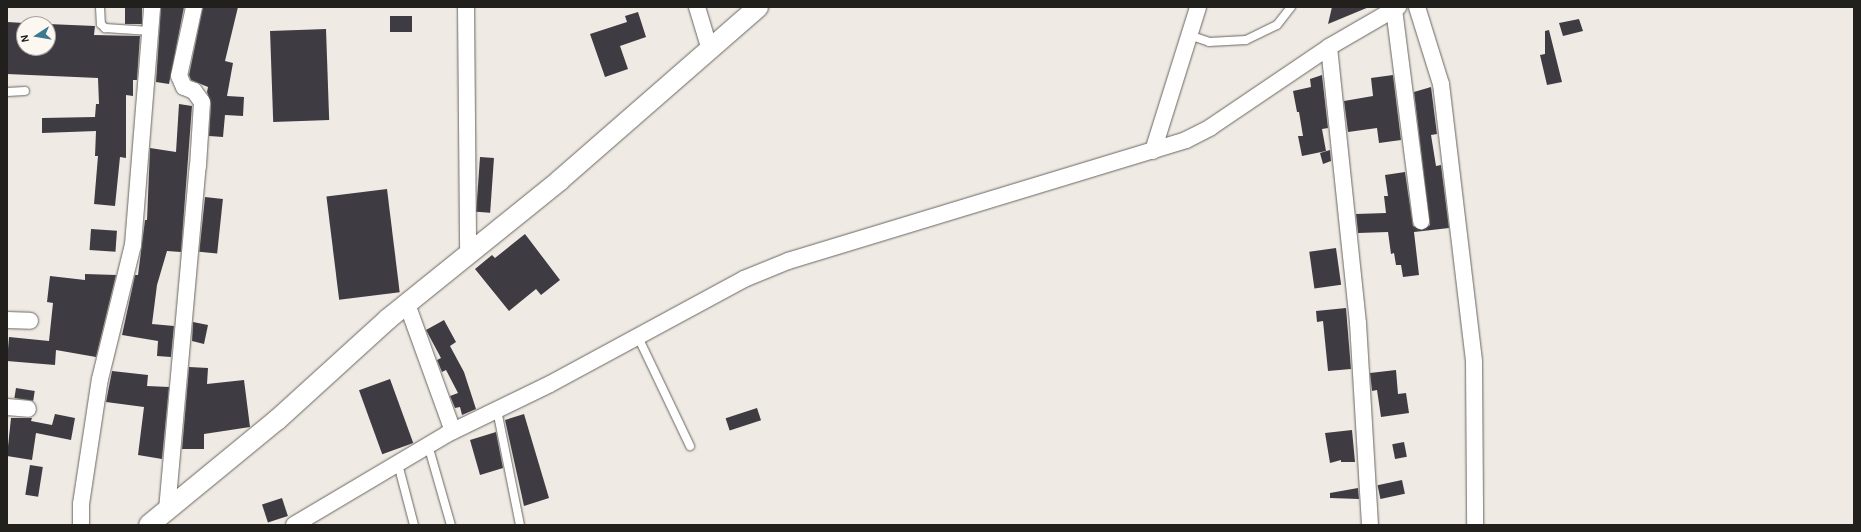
<!DOCTYPE html>
<style>
body{margin:0}
#map{position:relative;width:1861px;height:532px;overflow:hidden;background:#efeae4;font-family:"Alegreya Sans",sans-serif}
div>[style]{position:absolute}
[style*='--x']{left:calc(var(--x)*1px);top:calc(var(--y)*1px);width:calc(var(--w)*1px);rotate:calc(var(--a)*1deg)}
.building>*{inset:0;background:#3e3c42;transform-origin:0 0}
.roads{filter:drop-shadow(0 0 1px #696560) drop-shadow(0 0 1px #696560)}
.service>*{height:8px;margin:-4px;padding:0 4px;transform-origin:4px;border-radius:4px;background:#fff}
.minor>*{height:16px;margin:-8px;padding:0 8px;transform-origin:8px;border-radius:8px;background:#fff}
.tertiary>*{height:20px;margin:-10px;padding:0 10px;transform-origin:10px;border-radius:10px;background:#fff}
span{translate:-50% -50%;white-space:nowrap;text-align:center;line-height:1.15;-webkit-text-stroke:4px #fcf7f1;paint-order:stroke}
.frame{position:absolute;inset:0;border:8px solid #21201d;pointer-events:none}
.north{position:absolute;left:16px;top:16px;width:40px;height:40px;box-sizing:border-box;background:#fcf7f1;border:1px solid #a4a19c;border-radius:50%;rotate:258deg;font-size:11px;font-weight:700;line-height:16px;text-align:center;color:#21201d}
.north::after{content:'';display:block;margin:auto;width:14px;height:18px;background:#3c7a8f;clip-path:polygon(50% 0,100% 100%,50% 72%,0 100%)}
</style>
<div id="map">
<div class="building">
<i style="left:125px;top:7px;width:17px;height:17px"></i>
<i style="clip-path:polygon(161px 7px,184px 7px,169px 84px,156px 82px)"></i>
<i style="clip-path:polygon(203px 7px,238px 7px,225px 61px,233px 63px,227px 96px,244px 97px,243px 116px,225px 115px,223px 137px,209px 136px,211px 103px,207px 92px,208px 87px,191px 80px,189px 75px)"></i>
<i style="clip-path:polygon(1332px 7px,1369px 7px,1328px 24px)"></i>
<i style="clip-path:polygon(638px 12px,646px 37px,620px 46px,628px 69px,605px 77px,590px 34px,627px 22px,625px 16px)"></i>
<i style="left:390px;top:16px;width:22px;height:16px"></i>
<i style="clip-path:polygon(1579px 19px,1583px 31px,1563px 36px,1559px 23px)"></i>
<i style="clip-path:polygon(7px 22px,24px 23px,24px 48px,48px 48px,48px 24px,95px 26px,94px 35px,140px 36px,137px 80px,133px 80px,133px 96px,126px 95px,126px 158px,120px 157px,115px 206px,94px 204px,98px 156px,95px 156px,96px 131px,42px 133px,42px 118px,95px 117px,96px 104px,99px 104px,98px 78px,7px 74px)"></i>
<i style="left:326px;top:29px;width:91px;height:56px;rotate:88deg"></i>
<i style="clip-path:polygon(1549px 30px,1562px 82px,1547px 85px,1540px 55px,1545px 54px,1545px 31px)"></i>
<i style="clip-path:polygon(1322px 75px,1328px 128px,1322px 129px,1326px 151px,1302px 156px,1298px 136px,1303px 136px,1299px 112px,1297px 112px,1293px 91px,1311px 87px,1310px 79px)"></i>
<i style="clip-path:polygon(1393px 75px,1401px 140px,1379px 143px,1377px 128px,1348px 132px,1344px 101px,1373px 96px,1371px 78px)"></i>
<i style="clip-path:polygon(1431px 87px,1437px 134px,1431px 135px,1436px 166px,1441px 165px,1449px 228px,1414px 232px,1419px 275px,1403px 277px,1401px 265px,1396px 265px,1394px 253px,1391px 254px,1388px 232px,1358px 233px,1356px 214px,1386px 213px,1384px 196px,1388px 196px,1385px 175px,1405px 172px,1413px 226px,1422px 230px,1430px 225px,1414px 92px)"></i>
<i style="clip-path:polygon(179px 104px,192px 106px,181px 252px,167px 251px,157px 285px,152px 324px,174px 326px,171px 357px,157px 356px,158px 341px,122px 335px,135px 275px,138px 275px,145px 220px,147px 220px,150px 148px,176px 152px)"></i>
<i style="clip-path:polygon(1330px 150px,1331px 161px,1323px 164px,1320px 153px)"></i>
<i style="left:480px;top:157px;width:14px;height:55px;rotate:4deg"></i>
<i style="left:387px;top:189px;width:104px;height:61px;rotate:83deg"></i>
<i style="left:205px;top:197px;width:18px;height:55px;rotate:6deg"></i>
<i style="left:91px;top:229px;width:26px;height:21px;rotate:4deg"></i>
<i style="clip-path:polygon(525px 234px,560px 280px,541px 295px,536px 289px,509px 311px,475px 269px,492px 255px,495px 258px)"></i>
<i style="left:1336px;top:248px;width:37px;height:27px;rotate:82deg"></i>
<i style="clip-path:polygon(85px 274px,116px 275px,96px 357px,56px 350px,55px 365px,7px 361px,9px 337px,49px 341px,53px 303px,47px 302px,50px 276px,85px 280px)"></i>
<i style="clip-path:polygon(1346px 308px,1351px 369px,1328px 371px,1323px 321px,1317px 322px,1316px 311px)"></i>
<i style="clip-path:polygon(444px 320px,456px 342px,450px 346px,464px 372px,476px 409px,462px 415px,460px 407px,455px 408px,450px 396px,458px 393px,446px 370px,442px 372px,437px 360px,441px 358px,426px 330px)"></i>
<i style="clip-path:polygon(193px 322px,208px 325px,204px 344px,192px 341px)"></i>
<i style="clip-path:polygon(189px 367px,208px 368px,207px 384px,244px 380px,250px 427px,204px 434px,204px 449px,182px 449px)"></i>
<i style="clip-path:polygon(1396px 370px,1398px 394px,1406px 393px,1409px 413px,1381px 417px,1377px 390px,1372px 391px,1370px 373px)"></i>
<i style="clip-path:polygon(112px 371px,148px 375px,147px 386px,169px 387px,162px 459px,138px 455px,144px 407px,106px 402px)"></i>
<i style="left:390px;top:379px;width:68px;height:33px;rotate:70deg"></i>
<i style="left:16px;top:388px;width:19px;height:10px;rotate:9deg"></i>
<i style="left:757px;top:408px;width:13px;height:33px;rotate:72deg"></i>
<i style="clip-path:polygon(55px 414px,75px 418px,71px 440px,36px 433px,32px 460px,7px 456px,11px 418px,32px 418px,31px 421px,52px 425px)"></i>
<i style="clip-path:polygon(524px 414px,549px 498px,524px 506px,505px 420px)"></i>
<i style="clip-path:polygon(1352px 430px,1355px 462px,1341px 462px,1341px 460px,1330px 463px,1325px 433px)"></i>
<i style="clip-path:polygon(496px 432px,503px 468px,480px 475px,470px 440px)"></i>
<i style="left:1404px;top:442px;width:15px;height:12px;rotate:79deg"></i>
<i style="left:30px;top:465px;width:13px;height:30px;rotate:9deg"></i>
<i style="left:1402px;top:480px;width:14px;height:25px;rotate:78deg"></i>
<i style="clip-path:polygon(1358px 488px,1359px 499px,1330px 498px,1330px 493px)"></i>
<i style="left:282px;top:498px;width:19px;height:21px;rotate:72deg"></i>
</div>
<div class="roads">
<div class="service">
<i style="--x:100;--y:7;--w:17;--a:87"></i>
<i style="--x:101;--y:24;--w:6;--a:45"></i>
<i style="--x:105;--y:28;--w:45;--a:3.8"></i>
<i style="--x:1189;--y:35;--w:21;--a:19"></i>
<i style="--x:1209;--y:42;--w:37;--a:-3"></i>
<i style="--x:1246;--y:40;--w:34;--a:-26"></i>
<i style="--x:1277;--y:25;--w:23;--a:-52"></i>
<i style="--x:7;--y:92;--w:18;--a:-3"></i>
<i style="--x:638;--y:337;--w:121;--a:64.5"></i>
<i style="--x:497;--y:410;--w:117;--a:78.7"></i>
<i style="--x:428;--y:445;--w:83;--a:74"></i>
<i style="--x:398;--y:464;--w:63;--a:75.3"></i>
</div>
<div class="minor">
<i style="--x:466;--y:7;--w:246;--a:89.5"></i>
<i style="--x:697;--y:7;--w:45;--a:73.2"></i>
<i style="--x:1417;--y:7;--w:81;--a:72.7"></i>
<i style="--x:1441;--y:84;--w:280;--a:83.2"></i>
<i style="--x:1474;--y:362;--w:163;--a:89.6"></i>
<i style="--x:1394;--y:9;--w:214;--a:82.7"></i>
<i style="--x:1329;--y:47;--w:80;--a:-30.1"></i>
<i style="--x:1153;--y:151;--w:151;--a:-72.6"></i>
<i style="--x:407;--y:304;--w:135;--a:70.1"></i>
<i style="--x:7;--y:320;--w:23;--a:2"></i>
<i style="--x:7;--y:407;--w:21;--a:5"></i>
<i style="--x:167;--y:510;--w:345;--a:-84.9"></i>
<i style="--x:198;--y:166;--w:64;--a:-86.4"></i>
<i style="--x:202;--y:102;--w:14;--a:-126"></i>
<i style="--x:194;--y:91;--w:11;--a:-158"></i>
<i style="--x:184;--y:87;--w:12;--a:-114"></i>
<i style="--x:179;--y:76;--w:71;--a:-77.7"></i>
<i style="--x:81;--y:525;--w:21;--a:-90"></i>
<i style="--x:81;--y:504;--w:126;--a:-81.4"></i>
<i style="--x:100;--y:379;--w:138;--a:-76.2"></i>
<i style="--x:133;--y:245;--w:239;--a:-85.4"></i>
<i style="--x:294;--y:525;--w:178;--a:-30.7"></i>
<i style="--x:447;--y:434;--w:114;--a:-25.9"></i>
<i style="--x:550;--y:384;--w:221;--a:-28.4"></i>
<i style="--x:744;--y:279;--w:48;--a:-22.2"></i>
<i style="--x:788;--y:261;--w:416;--a:-16.9"></i>
<i style="--x:1186;--y:140;--w:28;--a:-27"></i>
<i style="--x:1211;--y:127;--w:143;--a:-34.1"></i>
<i style="--x:1329;--y:47;--w:278;--a:84"></i>
<i style="--x:1358;--y:323;--w:202;--a:86.6"></i>
</div>
<div class="tertiary">
<i style="--x:149;--y:525;--w:166;--a:-39.4"></i>
<i style="--x:277;--y:420;--w:150;--a:-42.3"></i>
<i style="--x:388;--y:319;--w:221;--a:-38.9"></i>
<i style="--x:560;--y:180;--w:263;--a:-41.1"></i>
</div>
</div>
<div class="frame"></div>
<div class="north">N</div>
</div>
